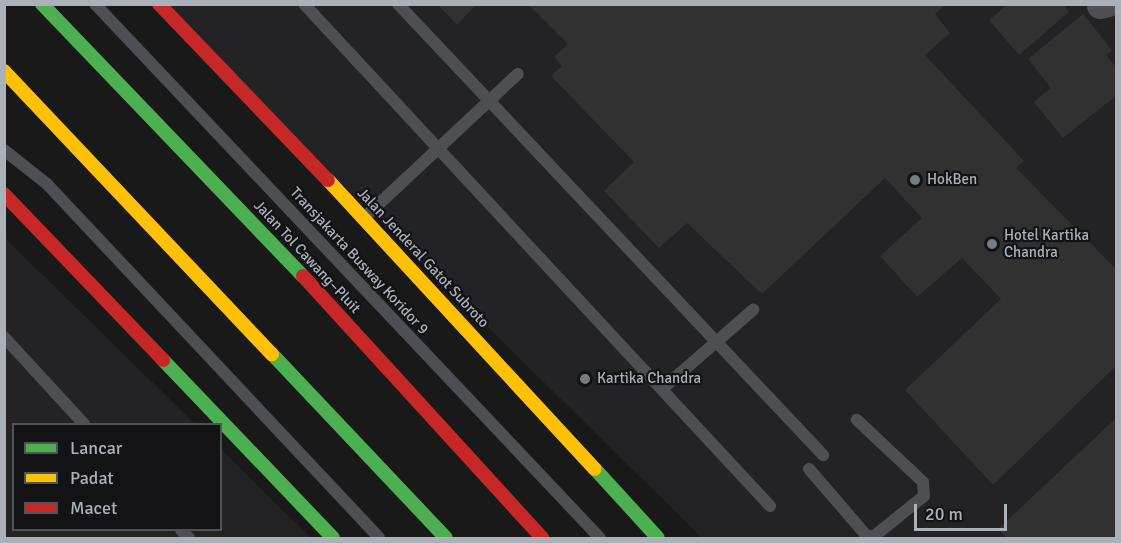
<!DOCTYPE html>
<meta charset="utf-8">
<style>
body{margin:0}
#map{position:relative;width:1121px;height:543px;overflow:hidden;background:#191919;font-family:Signika,sans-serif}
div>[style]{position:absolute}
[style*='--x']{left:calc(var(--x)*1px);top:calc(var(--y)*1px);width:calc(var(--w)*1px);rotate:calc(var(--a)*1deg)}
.built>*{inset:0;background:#232325}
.building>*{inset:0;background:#313131}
.lane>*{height:12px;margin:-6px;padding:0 6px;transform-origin:6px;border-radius:6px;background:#4d4f52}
.street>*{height:26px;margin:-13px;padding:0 13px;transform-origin:13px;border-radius:13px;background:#4d4f52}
.fast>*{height:14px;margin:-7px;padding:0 7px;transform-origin:7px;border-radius:7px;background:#4caf50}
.slow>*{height:14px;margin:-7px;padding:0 7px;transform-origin:7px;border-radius:7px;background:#ffc107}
.jam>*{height:14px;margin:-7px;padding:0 7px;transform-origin:7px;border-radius:7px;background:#c62828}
.dots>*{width:16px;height:16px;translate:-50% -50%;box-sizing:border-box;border:3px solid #131315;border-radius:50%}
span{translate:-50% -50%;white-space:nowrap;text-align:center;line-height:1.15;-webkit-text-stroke:4.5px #131315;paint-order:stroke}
.poi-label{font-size:15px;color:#aab1b9}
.left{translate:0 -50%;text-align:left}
.street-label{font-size:15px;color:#aab1b9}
.frame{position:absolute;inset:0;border:6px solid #aab1b9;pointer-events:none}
.legend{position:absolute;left:12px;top:423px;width:210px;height:108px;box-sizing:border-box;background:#131315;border:2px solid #4f5257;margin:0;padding:8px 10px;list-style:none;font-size:18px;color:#aab1b9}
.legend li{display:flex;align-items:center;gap:12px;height:30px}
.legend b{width:30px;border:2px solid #4f5257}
.scale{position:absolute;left:914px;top:504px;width:93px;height:27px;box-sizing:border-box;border:3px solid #aab1b9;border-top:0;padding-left:8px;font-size:18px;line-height:21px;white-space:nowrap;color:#aab1b9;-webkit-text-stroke:4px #131315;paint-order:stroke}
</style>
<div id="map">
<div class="built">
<i style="clip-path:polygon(161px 5px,1116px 5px,1116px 538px,702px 538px)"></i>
<i style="clip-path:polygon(4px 237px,195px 424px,14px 424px,14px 530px,220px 530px,221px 449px,311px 538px,5px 538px)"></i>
</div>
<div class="building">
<i style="clip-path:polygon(437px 4px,477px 4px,457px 25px)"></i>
<i style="clip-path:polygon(528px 4px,946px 4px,935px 14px,950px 33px,925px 55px,1024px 161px,1016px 168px,1116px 269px,1116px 366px,993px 485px,905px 390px,1001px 299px,962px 258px,917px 297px,880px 256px,922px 218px,885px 178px,762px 294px,687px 223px,659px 248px,604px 191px,634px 162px,551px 76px,562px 66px,554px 57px,568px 44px)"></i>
<i style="clip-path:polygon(1008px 4px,1063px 4px,1069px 12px,1019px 55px,989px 20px)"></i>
<i style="clip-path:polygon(1083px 14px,1112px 50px,1106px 55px,1116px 67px,1116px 96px,1063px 138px,1034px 102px,1051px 88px,1028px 59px)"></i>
<i style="clip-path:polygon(1116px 418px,1116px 538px,1007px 538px,998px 529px)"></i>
</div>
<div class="lane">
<i style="--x:95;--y:4;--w:735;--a:46.6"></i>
<i style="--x:304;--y:4;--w:685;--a:47.13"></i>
<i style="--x:398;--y:4;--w:620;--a:46.7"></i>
<i style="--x:4;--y:150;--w:55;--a:38.3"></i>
<i style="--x:47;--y:184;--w:485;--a:46.8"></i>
<i style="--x:366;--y:216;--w:208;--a:-43.1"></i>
<i style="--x:4;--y:337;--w:118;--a:47.4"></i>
<i style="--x:662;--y:389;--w:121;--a:-41"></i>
<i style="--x:809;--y:469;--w:87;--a:49.2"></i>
<i style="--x:866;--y:535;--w:7;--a:16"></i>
<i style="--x:873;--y:537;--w:65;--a:-38.8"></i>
<i style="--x:924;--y:496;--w:14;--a:-94"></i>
<i style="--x:923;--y:482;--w:91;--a:-136.8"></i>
<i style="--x:181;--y:530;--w:11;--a:45"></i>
</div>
<div class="street">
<i style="--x:1100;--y:6;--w:9;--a:-13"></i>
</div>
<div class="fast">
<i style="--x:42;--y:4;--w:377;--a:46.2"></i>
<i style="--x:272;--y:354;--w:253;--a:46.6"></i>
<i style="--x:163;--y:360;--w:246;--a:46.3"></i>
<i style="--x:595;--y:469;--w:93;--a:47.6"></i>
</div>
<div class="slow">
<i style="--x:4;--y:71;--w:390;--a:46.6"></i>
<i style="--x:328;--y:180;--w:393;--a:47.3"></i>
</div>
<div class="jam">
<i style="--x:159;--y:4;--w:244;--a:46.2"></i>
<i style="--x:4;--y:194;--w:230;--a:46.2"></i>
<i style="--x:303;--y:276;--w:355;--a:47.6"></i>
</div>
<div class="dots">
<i style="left:915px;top:180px;background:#777c81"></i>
<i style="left:992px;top:244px;background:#777c81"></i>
<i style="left:585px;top:379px;background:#777c81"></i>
</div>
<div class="poi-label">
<span class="left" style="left:927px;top:180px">HokBen</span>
<span class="left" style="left:1004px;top:244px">Hotel Kartika<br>Chandra</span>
<span class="left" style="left:597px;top:379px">Kartika Chandra</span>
</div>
<div class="street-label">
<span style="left:307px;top:257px;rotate:47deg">Jalan Tol Cawang–Pluit</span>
<span style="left:423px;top:258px;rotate:47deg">Jalan Jenderal Gatot Subroto</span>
<span style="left:359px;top:261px;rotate:47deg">Transjakarta Busway Koridor 9</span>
</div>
<div class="frame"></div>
<ul class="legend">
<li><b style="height:8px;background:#4caf50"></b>Lancar</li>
<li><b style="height:8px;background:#ffc107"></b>Padat</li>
<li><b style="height:8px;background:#c62828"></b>Macet</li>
</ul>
<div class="scale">20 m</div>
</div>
